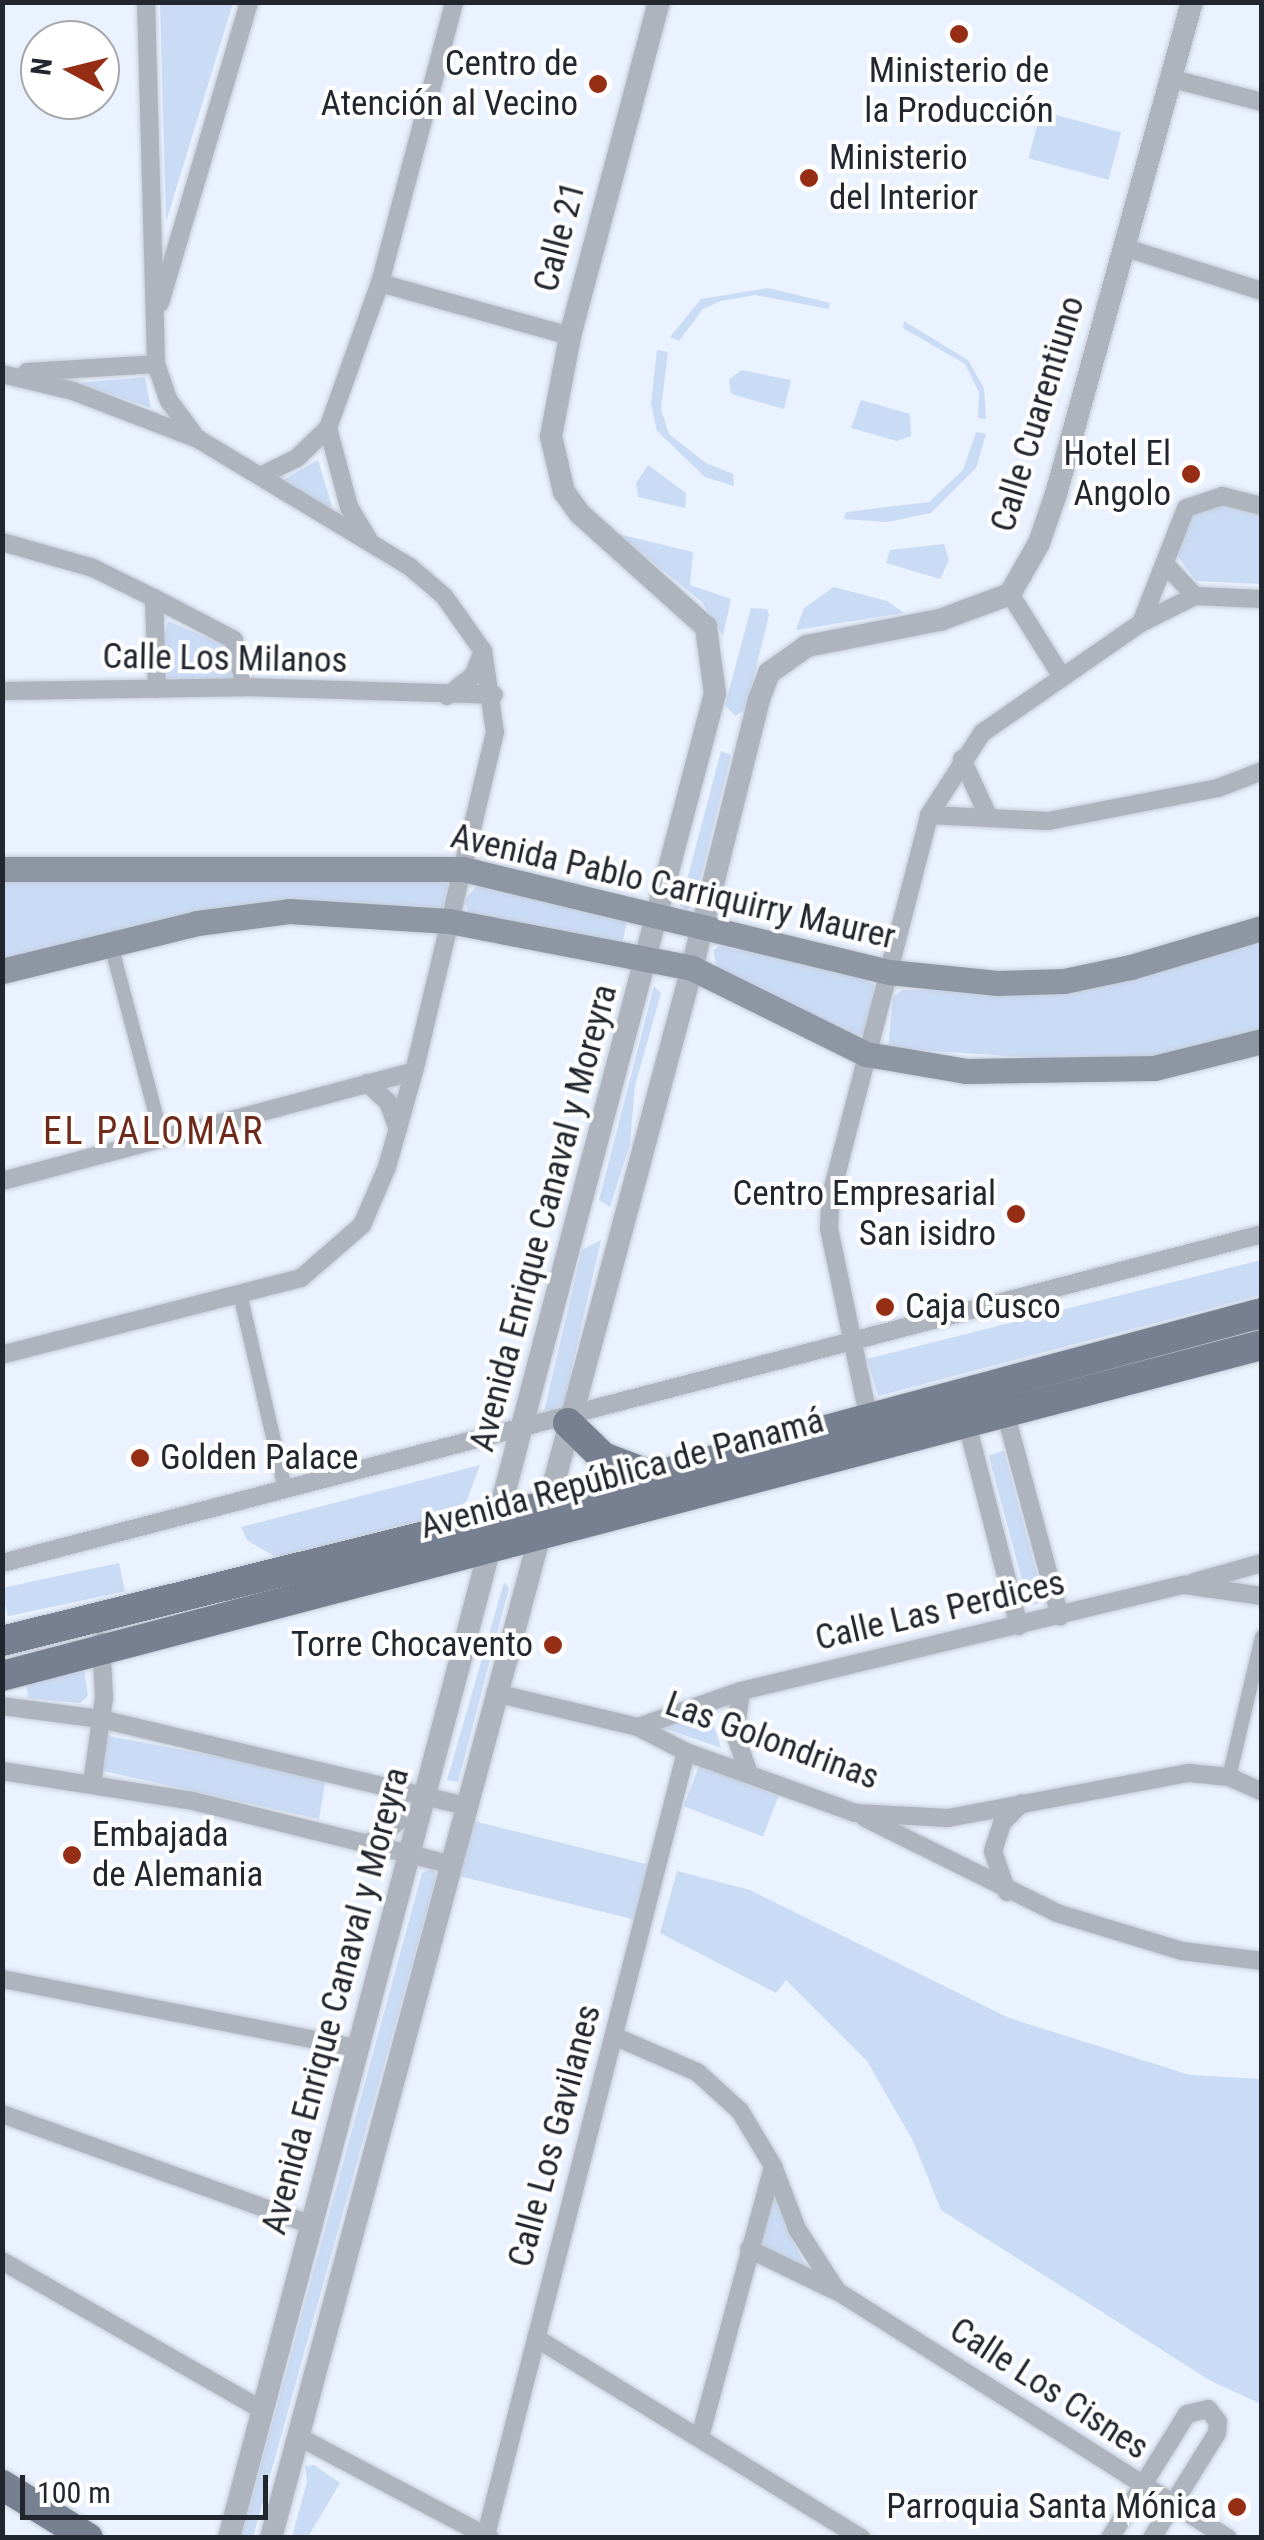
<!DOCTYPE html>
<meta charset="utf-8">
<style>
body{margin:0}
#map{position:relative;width:1264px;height:2540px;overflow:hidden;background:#eaf2ff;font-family:"Roboto Condensed",sans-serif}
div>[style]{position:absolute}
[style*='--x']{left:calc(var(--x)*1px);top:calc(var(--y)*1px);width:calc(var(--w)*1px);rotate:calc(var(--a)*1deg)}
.green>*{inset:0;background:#cadbf6;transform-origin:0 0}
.roads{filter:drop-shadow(0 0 2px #c6cdd9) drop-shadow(0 0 2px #c6cdd9)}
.pedestrian>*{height:14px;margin:-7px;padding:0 7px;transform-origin:7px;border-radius:7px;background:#aeb4bd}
.minor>*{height:18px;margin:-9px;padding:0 9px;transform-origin:9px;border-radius:9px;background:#aeb4bd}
.tertiary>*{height:22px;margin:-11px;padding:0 11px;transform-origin:11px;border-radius:11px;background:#aeb4bd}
.secondary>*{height:25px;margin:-12.5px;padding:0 12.5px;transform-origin:12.5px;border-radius:12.5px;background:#8e96a3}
.primary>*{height:30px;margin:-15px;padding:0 15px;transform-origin:15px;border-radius:15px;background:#778090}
.dots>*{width:28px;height:28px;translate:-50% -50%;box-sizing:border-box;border:5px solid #fff;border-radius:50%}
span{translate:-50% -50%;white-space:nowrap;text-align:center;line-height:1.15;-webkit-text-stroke:8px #fff;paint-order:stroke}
.poi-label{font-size:35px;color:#22262e}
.right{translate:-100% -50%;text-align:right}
.left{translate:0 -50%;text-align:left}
.street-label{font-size:35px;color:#22262e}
.neighbourhood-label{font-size:38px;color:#6e2a1b;letter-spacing:2.5px}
.frame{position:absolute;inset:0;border:5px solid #22262e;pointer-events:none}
.north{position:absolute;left:20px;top:20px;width:100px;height:100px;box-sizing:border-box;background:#fff;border:2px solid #a7a8ab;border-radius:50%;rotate:277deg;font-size:28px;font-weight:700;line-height:40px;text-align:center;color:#22262e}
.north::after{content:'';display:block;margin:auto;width:35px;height:45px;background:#962e15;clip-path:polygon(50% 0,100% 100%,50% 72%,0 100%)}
.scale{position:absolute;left:20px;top:2475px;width:248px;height:45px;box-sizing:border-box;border:5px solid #22262e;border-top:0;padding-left:12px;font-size:30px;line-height:35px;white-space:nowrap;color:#22262e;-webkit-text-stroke:8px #fff;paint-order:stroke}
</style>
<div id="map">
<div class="green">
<i style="clip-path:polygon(160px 3px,233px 3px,166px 222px)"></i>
<i style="left:1041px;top:111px;width:83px;height:49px;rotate:15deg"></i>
<i style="clip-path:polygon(768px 288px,830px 303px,829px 309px,755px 295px,721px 301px,703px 309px,679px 341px,670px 337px,701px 299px)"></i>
<i style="clip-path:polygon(904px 321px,968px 360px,984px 388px,986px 419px,978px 418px,979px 392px,965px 364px,903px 328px)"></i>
<i style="clip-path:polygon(657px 350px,668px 352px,661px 409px,669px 434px,706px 463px,733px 474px,734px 486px,705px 477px,657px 431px,651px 404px)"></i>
<i style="clip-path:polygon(741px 370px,791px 380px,784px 409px,731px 394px,729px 380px)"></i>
<i style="clip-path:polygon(145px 377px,151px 408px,78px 383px)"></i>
<i style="clip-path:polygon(861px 400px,910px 414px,911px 436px,897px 441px,851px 428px)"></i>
<i style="clip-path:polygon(976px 432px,986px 434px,976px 468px,931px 513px,887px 522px,844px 519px,846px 512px,929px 502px,963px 470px)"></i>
<i style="clip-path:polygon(318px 460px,332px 506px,327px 508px,283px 480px)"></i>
<i style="clip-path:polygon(648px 465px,686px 493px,685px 508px,638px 497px,636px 483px)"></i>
<i style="clip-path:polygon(1225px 505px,1261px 514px,1261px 584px,1196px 581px,1173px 550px,1195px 512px)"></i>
<i style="clip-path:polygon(618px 534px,693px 552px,690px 585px,731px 599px,723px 636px,702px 602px)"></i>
<i style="clip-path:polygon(944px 544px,949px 560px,940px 579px,886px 563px,890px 550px)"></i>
<i style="clip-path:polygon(834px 587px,887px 601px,904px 613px,796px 630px,804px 608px)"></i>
<i style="clip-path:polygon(751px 608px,767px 609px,769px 615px,746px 709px,735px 716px,725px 705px)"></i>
<i style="clip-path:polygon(168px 621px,226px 646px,234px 682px,168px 678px,161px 653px)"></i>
<i style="clip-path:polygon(721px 751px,731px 755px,694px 904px,687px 911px,680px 906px)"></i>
<i style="clip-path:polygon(441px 874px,448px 886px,442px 911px,296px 904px,3px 963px,3px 876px)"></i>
<i style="clip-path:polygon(479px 884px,627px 921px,622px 945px,470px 917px,464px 900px)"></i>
<i style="clip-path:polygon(1261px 938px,1261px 1030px,1156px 1058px,1085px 1061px,888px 1048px,893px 997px,902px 990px,1082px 991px)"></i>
<i style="clip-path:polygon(720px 946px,861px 975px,875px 986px,863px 1035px,852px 1037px,717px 968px,713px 950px)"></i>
<i style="clip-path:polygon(654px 986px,661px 993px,635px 1086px,630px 1144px,610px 1207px,599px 1200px)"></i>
<i style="clip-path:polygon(601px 1240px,563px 1407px,544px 1411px,582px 1250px)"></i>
<i style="clip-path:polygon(1261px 1260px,1261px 1295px,878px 1396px,867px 1359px)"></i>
<i style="left:1004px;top:1451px;width:156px;height:16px;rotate:75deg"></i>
<i style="clip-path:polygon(480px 1465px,467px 1500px,456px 1511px,277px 1558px,247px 1540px,241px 1527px)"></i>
<i style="left:119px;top:1563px;width:29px;height:120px;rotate:78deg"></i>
<i style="clip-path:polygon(504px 1582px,509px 1588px,458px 1782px,447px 1780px)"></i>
<i style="clip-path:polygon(84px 1669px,88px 1696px,80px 1703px,28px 1698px,26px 1680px)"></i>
<i style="clip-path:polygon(709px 1710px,721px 1748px,658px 1726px)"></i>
<i style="clip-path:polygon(108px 1736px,326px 1777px,319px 1819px,103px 1771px)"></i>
<i style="left:699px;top:1766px;width:85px;height:43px;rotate:21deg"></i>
<i style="left:474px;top:1821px;width:181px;height:57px;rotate:14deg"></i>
<i style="clip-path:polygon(433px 1868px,436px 1877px,253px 2537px,241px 2538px,422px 1873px)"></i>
<i style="clip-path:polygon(677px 1871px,750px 1890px,1009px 2018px,1190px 2075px,1261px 2079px,1261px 2404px,1211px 2381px,941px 2210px,913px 2141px,867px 2061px,786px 1980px,776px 1993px,660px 1933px)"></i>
<i style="clip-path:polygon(772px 2190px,787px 2230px,806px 2267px,755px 2248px)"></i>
<i style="clip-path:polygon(314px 2465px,340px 2483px,308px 2537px,292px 2537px,307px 2482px,305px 2466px)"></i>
</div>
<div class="roads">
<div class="pedestrian">
<i style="--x:111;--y:945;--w:200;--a:75.2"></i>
<i style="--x:240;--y:1294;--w:195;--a:77"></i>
<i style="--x:1229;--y:1777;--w:144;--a:-76.7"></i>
</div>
<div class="minor">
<i style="--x:146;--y:2;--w:362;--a:88.4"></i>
<i style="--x:156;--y:364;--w:39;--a:71"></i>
<i style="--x:169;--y:401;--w:39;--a:53"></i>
<i style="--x:1169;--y:78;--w:96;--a:14.5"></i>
<i style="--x:1123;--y:247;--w:146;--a:17.6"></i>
<i style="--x:380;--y:283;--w:197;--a:15.6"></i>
<i style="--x:160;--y:303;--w:314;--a:-73.5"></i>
<i style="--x:27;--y:372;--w:129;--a:-3.5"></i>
<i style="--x:2;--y:374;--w:73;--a:13.5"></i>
<i style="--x:73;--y:391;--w:134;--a:21"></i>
<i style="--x:198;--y:439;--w:248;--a:31.1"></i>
<i style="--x:410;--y:567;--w:45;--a:40.5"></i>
<i style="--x:444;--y:596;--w:67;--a:54.7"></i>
<i style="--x:483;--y:651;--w:82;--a:81.6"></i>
<i style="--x:495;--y:732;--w:349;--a:103.4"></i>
<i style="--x:414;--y:1071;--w:100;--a:105.7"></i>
<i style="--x:387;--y:1167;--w:63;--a:113.3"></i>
<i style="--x:362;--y:1225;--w:81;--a:139"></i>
<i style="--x:301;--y:1278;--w:309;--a:165.6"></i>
<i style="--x:328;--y:428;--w:82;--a:75.1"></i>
<i style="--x:349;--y:507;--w:37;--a:59"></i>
<i style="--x:260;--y:476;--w:41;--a:-25.9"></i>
<i style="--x:297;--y:458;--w:43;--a:-44.1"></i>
<i style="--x:328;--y:428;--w:154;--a:-70.3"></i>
<i style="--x:380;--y:283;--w:291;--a:-75.2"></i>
<i style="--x:2;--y:542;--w:95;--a:15.9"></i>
<i style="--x:93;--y:568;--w:68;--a:26.2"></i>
<i style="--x:154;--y:598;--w:91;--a:88.1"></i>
<i style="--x:1165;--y:564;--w:44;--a:46.8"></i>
<i style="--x:1010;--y:594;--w:98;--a:57.9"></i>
<i style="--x:154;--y:598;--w:90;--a:27.7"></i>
<i style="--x:234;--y:640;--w:48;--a:76.8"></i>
<i style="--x:1141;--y:623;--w:123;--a:-68.6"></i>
<i style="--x:1186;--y:508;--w:38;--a:-18"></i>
<i style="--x:1222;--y:496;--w:41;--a:14"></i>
<i style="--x:2;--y:691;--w:243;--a:-0.9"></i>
<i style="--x:245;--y:687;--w:249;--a:1.8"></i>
<i style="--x:447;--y:696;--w:33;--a:-38"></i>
<i style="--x:473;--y:676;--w:27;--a:-68"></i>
<i style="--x:962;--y:759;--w:65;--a:65.4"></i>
<i style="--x:929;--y:815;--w:119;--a:2.9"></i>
<i style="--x:1048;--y:821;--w:173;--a:-11"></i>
<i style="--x:1218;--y:788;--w:47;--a:-21.1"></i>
<i style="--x:367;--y:1083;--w:28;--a:42"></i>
<i style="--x:388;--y:1102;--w:29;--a:70"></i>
<i style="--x:2;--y:1181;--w:426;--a:-14.9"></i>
<i style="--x:1003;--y:1404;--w:220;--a:75"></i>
<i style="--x:868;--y:1415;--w:191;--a:-101.8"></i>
<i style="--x:829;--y:1228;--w:33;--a:-87"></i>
<i style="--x:831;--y:1195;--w:392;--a:-75.5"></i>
<i style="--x:929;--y:815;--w:98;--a:-57.1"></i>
<i style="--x:982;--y:733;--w:193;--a:-34.7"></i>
<i style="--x:1141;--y:623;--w:60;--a:-26.6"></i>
<i style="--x:1195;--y:596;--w:67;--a:2.6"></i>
<i style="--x:965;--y:1416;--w:217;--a:75.6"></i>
<i style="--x:2;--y:1563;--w:1302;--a:-14.63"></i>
<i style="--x:1194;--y:1582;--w:71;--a:-15.6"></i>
<i style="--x:741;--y:1691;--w:43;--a:97.9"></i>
<i style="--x:735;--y:1734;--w:42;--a:70.7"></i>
<i style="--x:495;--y:1693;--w:147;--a:13.4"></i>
<i style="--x:638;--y:1727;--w:54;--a:27.5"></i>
<i style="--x:686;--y:1752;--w:180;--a:19.8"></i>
<i style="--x:855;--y:1813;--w:93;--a:3.1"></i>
<i style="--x:948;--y:1818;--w:245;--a:-10.6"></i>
<i style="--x:1189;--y:1773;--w:40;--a:5.7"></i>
<i style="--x:1229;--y:1777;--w:36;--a:24"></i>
<i style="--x:2;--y:1706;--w:100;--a:7.5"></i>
<i style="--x:101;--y:1719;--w:374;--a:13.4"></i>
<i style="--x:638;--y:1727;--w:109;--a:-19.3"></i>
<i style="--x:741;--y:1691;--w:456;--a:-13.5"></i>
<i style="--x:1184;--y:1585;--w:79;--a:8"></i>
<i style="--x:2;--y:1771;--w:193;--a:8.9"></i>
<i style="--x:193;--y:1801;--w:265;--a:13.8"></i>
<i style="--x:92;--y:1784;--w:88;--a:-82.1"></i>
<i style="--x:104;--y:1697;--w:56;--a:-93.1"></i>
<i style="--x:865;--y:1818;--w:214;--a:26.3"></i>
<i style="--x:1057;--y:1913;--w:131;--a:16.9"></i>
<i style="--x:1182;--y:1951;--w:81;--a:7.1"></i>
<i style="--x:368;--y:1844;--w:38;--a:-37"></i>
<i style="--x:398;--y:1821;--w:26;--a:-97"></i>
<i style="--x:395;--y:1795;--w:13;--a:-129"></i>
<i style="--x:1007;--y:1892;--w:43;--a:-108.9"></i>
<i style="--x:993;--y:1851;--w:29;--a:-72"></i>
<i style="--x:1002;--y:1823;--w:28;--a:-45"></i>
<i style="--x:2;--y:1979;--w:363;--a:11"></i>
<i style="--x:616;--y:2037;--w:88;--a:23.4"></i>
<i style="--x:697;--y:2072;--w:58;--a:42.2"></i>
<i style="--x:740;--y:2111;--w:64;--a:59"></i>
<i style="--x:773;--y:2166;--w:67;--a:69.1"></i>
<i style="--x:797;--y:2229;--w:74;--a:57.2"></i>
<i style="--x:837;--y:2291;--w:462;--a:32.3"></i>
<i style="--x:2;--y:2114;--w:329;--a:19.7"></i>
<i style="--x:749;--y:2249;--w:94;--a:25.8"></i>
<i style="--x:2;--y:2261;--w:300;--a:29.8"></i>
<i style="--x:536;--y:2338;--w:382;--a:31.6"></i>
<i style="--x:299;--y:2437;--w:216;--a:27.9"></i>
<i style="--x:700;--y:2437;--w:280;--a:-74.9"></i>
<i style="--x:486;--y:2535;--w:808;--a:-75.67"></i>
<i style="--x:1110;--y:2538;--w:146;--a:-58.2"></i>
<i style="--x:1187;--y:2414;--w:22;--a:-13"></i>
<i style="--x:1208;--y:2409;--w:16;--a:52"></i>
<i style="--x:1218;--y:2422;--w:11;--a:95"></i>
<i style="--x:1217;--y:2433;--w:123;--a:121.8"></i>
</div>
<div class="tertiary">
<i style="--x:229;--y:2538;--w:1907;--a:-75.24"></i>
<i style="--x:715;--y:694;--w:68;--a:-97.7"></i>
<i style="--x:706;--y:627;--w:169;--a:-138.1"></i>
<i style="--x:580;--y:514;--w:27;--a:-126"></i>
<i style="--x:564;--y:492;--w:57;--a:-103.1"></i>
<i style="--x:551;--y:436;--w:102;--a:-79.2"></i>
<i style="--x:570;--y:336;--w:346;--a:-75.1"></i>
<i style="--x:271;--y:2538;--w:1625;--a:-74.99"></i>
<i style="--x:692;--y:968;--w:277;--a:-76"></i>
<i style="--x:759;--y:699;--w:28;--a:-69"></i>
<i style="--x:769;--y:673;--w:47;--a:-35.4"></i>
<i style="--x:807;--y:646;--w:136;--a:-11.1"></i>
<i style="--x:940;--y:620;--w:75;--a:-20.4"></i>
<i style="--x:1010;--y:594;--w:59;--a:-60.4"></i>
<i style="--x:1039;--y:543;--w:52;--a:-70.9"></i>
<i style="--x:1056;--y:494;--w:510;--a:-74.55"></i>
</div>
<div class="secondary">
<i style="--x:2;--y:869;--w:461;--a:0"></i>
<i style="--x:463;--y:869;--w:438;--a:13.6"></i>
<i style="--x:889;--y:972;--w:109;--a:5.8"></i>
<i style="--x:997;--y:983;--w:67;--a:-1.7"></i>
<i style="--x:1064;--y:981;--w:68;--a:-11.8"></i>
<i style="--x:1131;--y:967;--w:137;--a:-16.6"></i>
<i style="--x:2;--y:971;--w:201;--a:-13.8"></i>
<i style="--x:197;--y:923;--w:93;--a:-7.4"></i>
<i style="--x:289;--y:911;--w:160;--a:3.6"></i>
<i style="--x:449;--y:921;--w:248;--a:10.9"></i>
<i style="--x:692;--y:968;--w:194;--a:26.3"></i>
<i style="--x:866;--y:1054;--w:101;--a:9.6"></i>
<i style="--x:966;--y:1071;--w:188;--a:-0.9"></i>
<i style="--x:1154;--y:1068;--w:111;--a:-14"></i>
</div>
<div class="primary">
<i style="--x:568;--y:1423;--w:49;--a:44.2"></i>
<i style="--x:603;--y:1457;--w:48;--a:20.7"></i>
<i style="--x:2;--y:1641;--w:515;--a:-13.93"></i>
<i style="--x:502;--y:1517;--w:787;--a:-15.03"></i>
<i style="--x:2;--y:1676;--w:1303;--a:-14.72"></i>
<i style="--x:2;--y:2485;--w:101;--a:31.6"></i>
</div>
</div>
<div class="dots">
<i style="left:959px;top:34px;background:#962e15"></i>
<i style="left:598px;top:84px;background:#962e15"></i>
<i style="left:809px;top:178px;background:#962e15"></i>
<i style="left:1191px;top:474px;background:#962e15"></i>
<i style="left:1016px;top:1214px;background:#962e15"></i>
<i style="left:885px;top:1307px;background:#962e15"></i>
<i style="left:140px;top:1458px;background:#962e15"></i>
<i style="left:553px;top:1645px;background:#962e15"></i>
<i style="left:72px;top:1855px;background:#962e15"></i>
<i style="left:1237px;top:2507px;background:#962e15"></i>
</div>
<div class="poi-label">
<span class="right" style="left:578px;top:84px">Centro de<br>Atención al Vecino</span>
<span style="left:959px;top:91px">Ministerio de<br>la Producción</span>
<span class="left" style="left:829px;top:178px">Ministerio<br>del Interior</span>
<span class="right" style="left:1171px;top:474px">Hotel El<br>Angolo</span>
<span class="right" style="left:996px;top:1214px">Centro Empresarial<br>San isidro</span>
<span class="left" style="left:905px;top:1307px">Caja Cusco</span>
<span class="left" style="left:160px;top:1458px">Golden Palace</span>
<span class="right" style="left:533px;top:1645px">Torre Chocavento</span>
<span class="left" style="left:92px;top:1855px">Embajada<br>de Alemania</span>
<span class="right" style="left:1217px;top:2507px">Parroquia Santa Mónica</span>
</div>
<div class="street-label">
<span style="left:560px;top:237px;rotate:-75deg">Calle 21</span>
<span style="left:1038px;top:414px;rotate:-73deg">Calle Cuarentiuno</span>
<span style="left:225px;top:659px;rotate:1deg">Calle Los Milanos</span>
<span style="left:673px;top:887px;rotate:13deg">Avenida Pablo Carriquirry Maurer</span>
<span style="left:544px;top:1218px;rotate:-75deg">Avenida Enrique Canaval y Moreyra</span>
<span style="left:622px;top:1474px;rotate:-15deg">Avenida República de Panamá</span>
<span style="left:940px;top:1611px;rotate:-13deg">Calle Las Perdices</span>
<span style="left:772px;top:1741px;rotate:20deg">Las Golondrinas</span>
<span style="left:336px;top:2001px;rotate:-75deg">Avenida Enrique Canaval y Moreyra</span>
<span style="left:555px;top:2136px;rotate:-75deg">Calle Los Gavilanes</span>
<span style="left:1049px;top:2389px;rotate:33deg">Calle Los Cisnes</span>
</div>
<div class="neighbourhood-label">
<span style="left:154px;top:1132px">EL PALOMAR</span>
</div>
<div class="frame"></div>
<div class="north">N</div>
<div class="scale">100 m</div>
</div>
